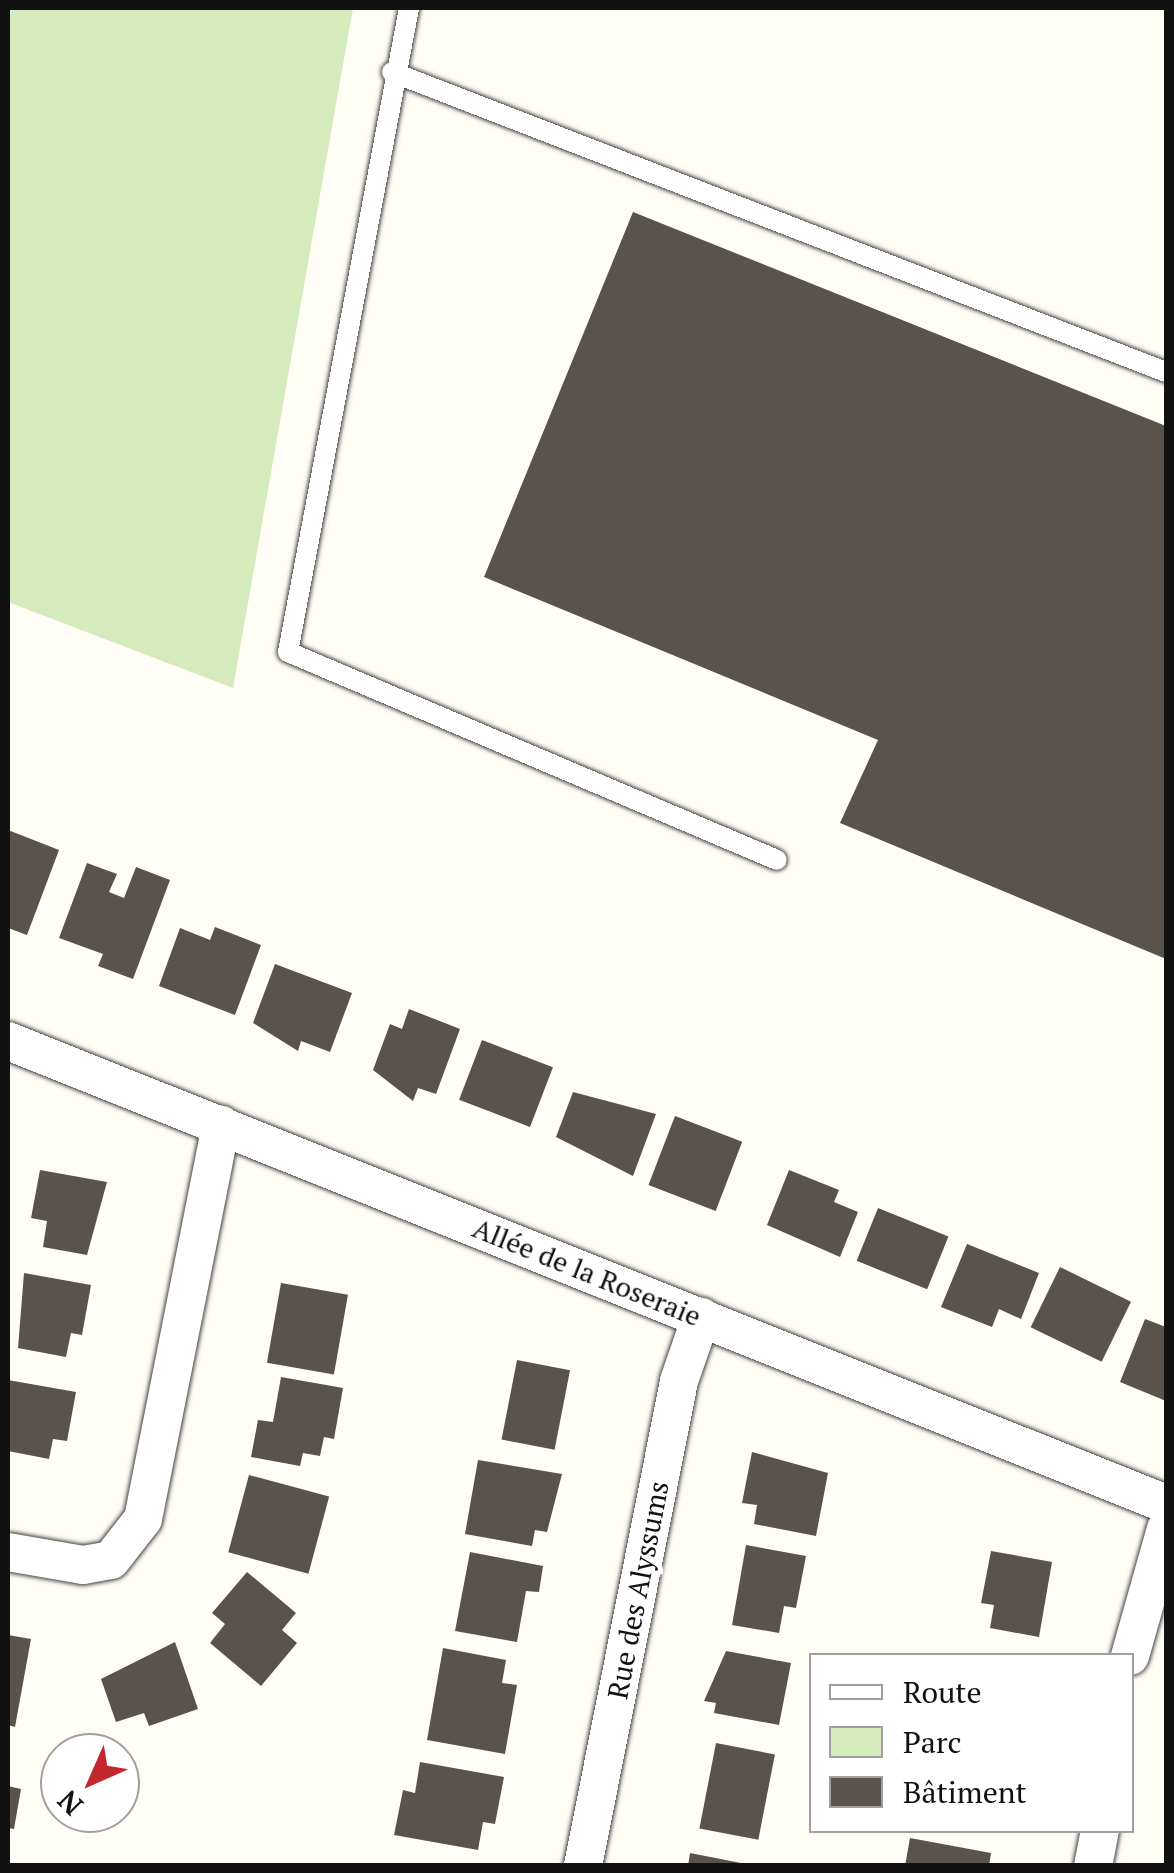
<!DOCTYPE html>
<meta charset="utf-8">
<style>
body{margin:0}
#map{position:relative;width:1174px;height:1873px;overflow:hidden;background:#fffdf5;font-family:"PT Serif",serif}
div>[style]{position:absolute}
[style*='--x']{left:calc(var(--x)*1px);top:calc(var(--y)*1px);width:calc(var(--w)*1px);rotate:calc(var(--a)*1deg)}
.green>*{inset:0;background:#d5ebbd}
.building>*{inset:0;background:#5a524d;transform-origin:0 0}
.roads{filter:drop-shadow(0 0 2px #444) drop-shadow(0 0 2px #444)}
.lane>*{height:20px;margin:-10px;padding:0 10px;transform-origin:10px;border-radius:10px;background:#fff}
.street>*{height:38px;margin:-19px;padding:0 19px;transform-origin:19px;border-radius:19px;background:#fff}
span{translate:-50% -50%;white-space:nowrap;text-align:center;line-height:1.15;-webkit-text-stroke:10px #fff;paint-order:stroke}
.street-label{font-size:28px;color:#111}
.frame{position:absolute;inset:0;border:10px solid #111;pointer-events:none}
.legend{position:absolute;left:809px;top:1653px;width:325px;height:180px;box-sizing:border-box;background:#fff;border:2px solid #a0a0a0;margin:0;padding:12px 18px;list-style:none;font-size:30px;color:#111}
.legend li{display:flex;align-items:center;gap:20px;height:50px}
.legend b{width:50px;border:2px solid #a0a0a0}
.north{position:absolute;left:40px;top:1733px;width:100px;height:100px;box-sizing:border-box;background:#fff;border:2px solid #a0a0a0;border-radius:50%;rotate:225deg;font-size:28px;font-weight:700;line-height:40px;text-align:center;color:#111}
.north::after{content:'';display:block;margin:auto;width:35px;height:45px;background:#c4262e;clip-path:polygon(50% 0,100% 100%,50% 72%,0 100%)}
</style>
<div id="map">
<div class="green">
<i style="clip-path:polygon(8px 8px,353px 8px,233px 688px,8px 602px)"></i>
</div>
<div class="building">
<i style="clip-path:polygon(633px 212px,1166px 426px,1166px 959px,840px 823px,878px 740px,484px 577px)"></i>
<i style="clip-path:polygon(8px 830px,59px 850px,27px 935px,8px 928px)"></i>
<i style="clip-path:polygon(87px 863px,117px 874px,109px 892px,124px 898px,136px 867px,170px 880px,133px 979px,98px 966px,103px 954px,59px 938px)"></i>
<i style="clip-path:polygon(215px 927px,261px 945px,235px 1015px,159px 986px,180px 928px,210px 940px)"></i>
<i style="clip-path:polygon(275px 964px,352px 993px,330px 1052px,301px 1041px,298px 1051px,253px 1023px)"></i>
<i style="clip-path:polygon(409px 1009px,460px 1029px,436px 1094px,418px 1088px,413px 1101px,373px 1070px,390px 1024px,402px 1029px)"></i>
<i style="left:482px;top:1040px;width:76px;height:64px;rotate:21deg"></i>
<i style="clip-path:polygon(573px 1092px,656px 1114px,633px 1176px,556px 1137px)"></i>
<i style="left:675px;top:1116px;width:72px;height:74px;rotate:21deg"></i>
<i style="clip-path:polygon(40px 1170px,107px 1182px,87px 1255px,43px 1247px,47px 1221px,31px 1218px)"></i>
<i style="clip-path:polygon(789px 1170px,839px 1190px,834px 1202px,858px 1212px,840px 1257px,767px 1225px)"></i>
<i style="left:878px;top:1208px;width:76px;height:57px;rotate:22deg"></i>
<i style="clip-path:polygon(967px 1244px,1039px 1273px,1021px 1319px,999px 1309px,992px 1327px,941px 1307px)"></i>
<i style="left:1060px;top:1267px;width:79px;height:67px;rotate:26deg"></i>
<i style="clip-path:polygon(24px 1273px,91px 1285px,82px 1335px,71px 1333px,66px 1357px,18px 1348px)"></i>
<i style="left:281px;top:1283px;width:68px;height:81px;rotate:10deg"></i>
<i style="clip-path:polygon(1145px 1319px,1166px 1327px,1166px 1401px,1120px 1382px)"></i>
<i style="left:517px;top:1360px;width:54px;height:81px;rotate:11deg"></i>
<i style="clip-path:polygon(281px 1377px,343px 1388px,334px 1439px,324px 1437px,320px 1456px,303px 1453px,300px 1466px,251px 1457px,258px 1420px,273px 1422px)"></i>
<i style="clip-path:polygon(8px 1380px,76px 1392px,67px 1441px,53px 1439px,49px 1459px,8px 1451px)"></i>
<i style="clip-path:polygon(752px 1452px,828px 1473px,816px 1536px,754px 1524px,757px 1505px,742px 1503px)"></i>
<i style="clip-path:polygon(478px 1460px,562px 1474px,547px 1532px,535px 1530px,532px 1546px,465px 1534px)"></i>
<i style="left:249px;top:1475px;width:83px;height:80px;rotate:15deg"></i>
<i style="clip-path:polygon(746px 1545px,806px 1556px,796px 1608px,784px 1606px,779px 1633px,732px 1625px)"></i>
<i style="clip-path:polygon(991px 1551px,1052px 1562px,1039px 1637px,990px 1628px,994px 1605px,981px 1603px)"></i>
<i style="clip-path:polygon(470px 1552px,543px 1566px,539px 1592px,526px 1591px,517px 1642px,455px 1631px)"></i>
<i style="clip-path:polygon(247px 1572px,296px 1613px,282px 1630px,297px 1643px,261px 1686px,210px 1643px,225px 1624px,212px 1613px)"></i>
<i style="clip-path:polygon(8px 1635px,31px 1639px,15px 1727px,8px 1725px)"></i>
<i style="clip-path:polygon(175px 1642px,198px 1709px,149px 1726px,144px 1713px,116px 1722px,101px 1679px)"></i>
<i style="clip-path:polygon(443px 1648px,506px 1660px,502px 1683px,517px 1685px,505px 1754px,427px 1740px)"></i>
<i style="clip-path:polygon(726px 1651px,791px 1663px,779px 1725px,714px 1713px,716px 1703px,704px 1701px)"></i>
<i style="left:716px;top:1743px;width:60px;height:87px;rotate:11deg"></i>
<i style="clip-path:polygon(420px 1762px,504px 1777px,495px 1824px,483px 1822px,478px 1850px,394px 1835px,403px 1790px,415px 1793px)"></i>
<i style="clip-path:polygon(8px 1786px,21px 1789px,14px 1829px,8px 1828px)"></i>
<i style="clip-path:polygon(910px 1838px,991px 1853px,989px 1866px,905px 1866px)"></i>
<i style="clip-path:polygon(690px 1853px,746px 1864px,745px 1866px,688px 1866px)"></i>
</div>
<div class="roads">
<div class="lane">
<i style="--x:409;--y:8;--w:655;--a:100.64"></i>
<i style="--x:288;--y:652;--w:531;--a:23.04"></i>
<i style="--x:392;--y:72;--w:830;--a:21.19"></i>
</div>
<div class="street">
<i style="--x:8;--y:1041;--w:1247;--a:21.79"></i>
<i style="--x:8;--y:1552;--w:76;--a:9.8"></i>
<i style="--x:83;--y:1565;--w:28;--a:-10"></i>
<i style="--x:111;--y:1560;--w:52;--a:-52"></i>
<i style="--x:143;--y:1519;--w:402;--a:-78.8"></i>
<i style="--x:1130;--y:1656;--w:132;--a:-74.2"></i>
<i style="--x:583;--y:1866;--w:494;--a:-78.8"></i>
<i style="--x:679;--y:1381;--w:68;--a:-71"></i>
<i style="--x:1093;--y:1866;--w:37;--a:-79"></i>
</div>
</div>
<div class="street-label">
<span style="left:587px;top:1272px;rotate:22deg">Allée de la Roseraie</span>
<span style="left:638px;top:1590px;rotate:-79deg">Rue des Alyssums</span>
</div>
<div class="frame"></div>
<ul class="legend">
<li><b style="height:12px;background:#fff"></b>Route</li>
<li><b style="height:28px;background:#d5ebbd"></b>Parc</li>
<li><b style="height:28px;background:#5a524d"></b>Bâtiment</li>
</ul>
<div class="north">N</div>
</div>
